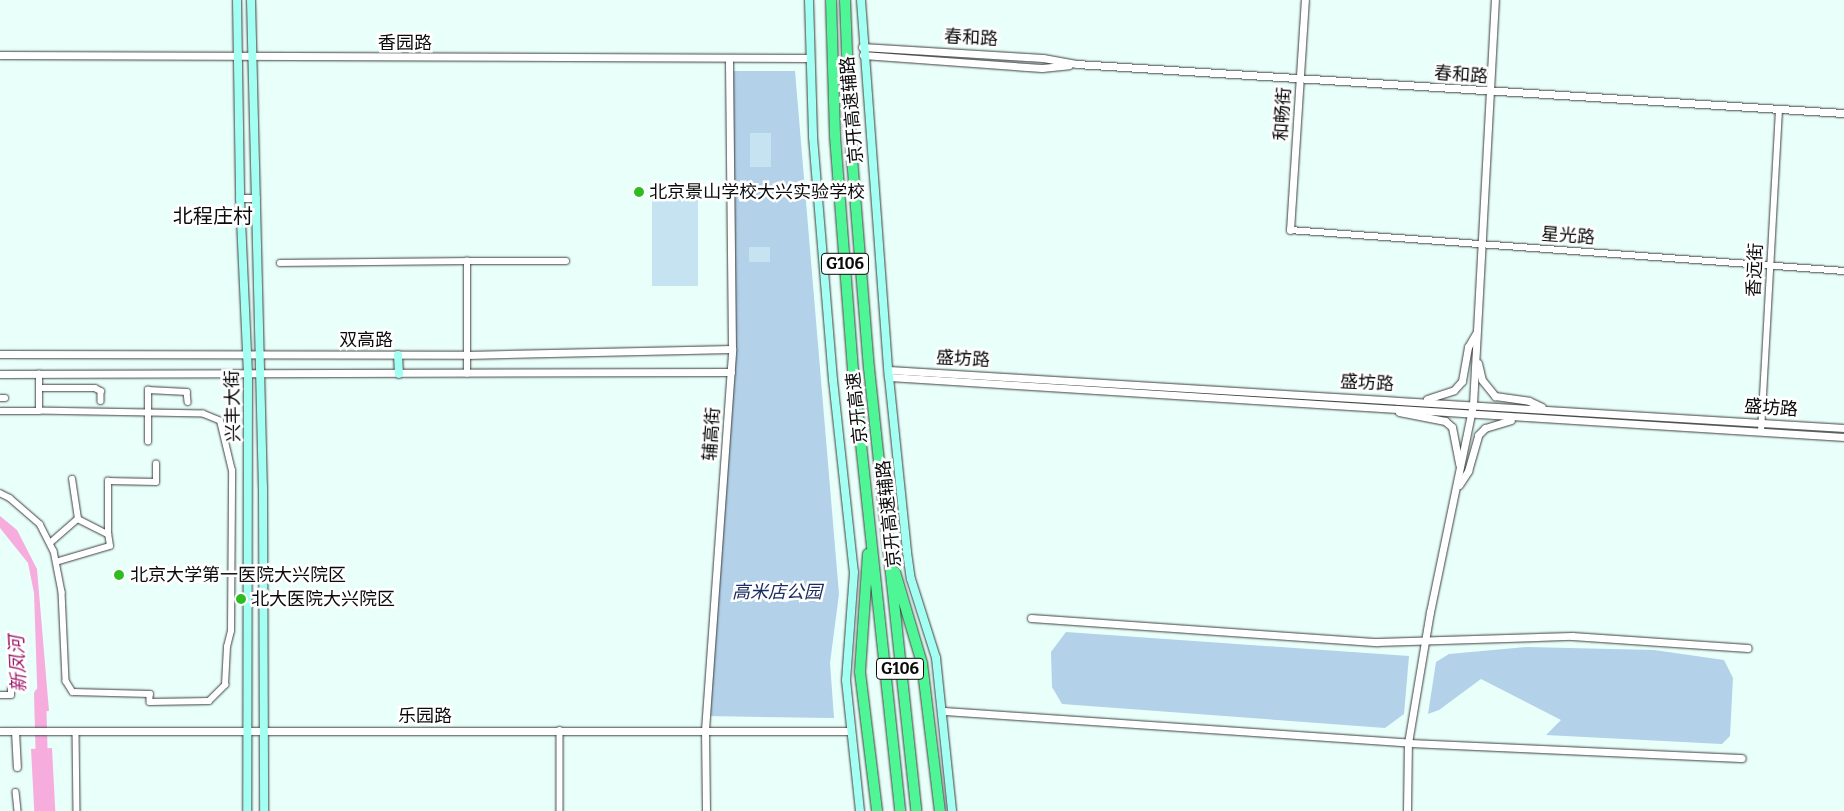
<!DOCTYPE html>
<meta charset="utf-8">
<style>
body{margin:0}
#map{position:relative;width:1844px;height:811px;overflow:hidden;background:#e8fffa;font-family:Bitter,"Noto Sans SC",serif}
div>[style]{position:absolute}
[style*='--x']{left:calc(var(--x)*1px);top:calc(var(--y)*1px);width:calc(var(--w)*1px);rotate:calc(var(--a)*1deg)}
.green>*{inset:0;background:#b3d1e9}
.pitch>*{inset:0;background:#c5e3f0;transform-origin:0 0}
.water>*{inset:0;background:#f6adde;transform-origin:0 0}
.river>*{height:12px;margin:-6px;padding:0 6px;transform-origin:6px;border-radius:6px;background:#f6adde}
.roads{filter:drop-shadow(0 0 1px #3e3e3e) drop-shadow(0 0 1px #3e3e3e)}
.minor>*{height:5.5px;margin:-2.75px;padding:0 2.75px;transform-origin:2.75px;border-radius:2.75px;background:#fff}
.tertiary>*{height:7px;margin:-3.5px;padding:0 3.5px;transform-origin:3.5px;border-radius:3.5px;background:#fff}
.secondary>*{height:8px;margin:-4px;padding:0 4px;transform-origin:4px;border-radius:4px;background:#a3fff1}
.motorway>*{height:10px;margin:-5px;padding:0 5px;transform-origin:5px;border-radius:5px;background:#4ff695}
.dots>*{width:14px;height:14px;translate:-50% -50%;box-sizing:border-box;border:2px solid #fff;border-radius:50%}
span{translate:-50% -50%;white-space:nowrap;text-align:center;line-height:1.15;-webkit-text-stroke:5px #fff;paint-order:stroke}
.shield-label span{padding:1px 4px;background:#fff;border:1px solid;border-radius:4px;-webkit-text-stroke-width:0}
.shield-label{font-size:16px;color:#0b0b0b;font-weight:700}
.street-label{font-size:18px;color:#0b0b0b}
.poi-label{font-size:18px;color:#0b0b0b}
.left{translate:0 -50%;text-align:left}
.park-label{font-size:18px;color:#1b2d62;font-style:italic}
.water-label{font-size:19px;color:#9c1466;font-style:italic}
.quarter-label{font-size:20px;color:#0b0b0b}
</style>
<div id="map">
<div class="green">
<i style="clip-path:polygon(729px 71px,795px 71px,839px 594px,830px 663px,834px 718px,706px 716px,729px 401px)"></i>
<i style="clip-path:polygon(1066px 632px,1409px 656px,1404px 714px,1385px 728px,1062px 704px,1052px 687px,1051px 652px)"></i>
<i style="clip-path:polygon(1527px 647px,1654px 650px,1724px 660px,1733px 678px,1730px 736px,1722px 744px,1546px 735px,1561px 720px,1481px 679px,1439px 710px,1428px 714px,1436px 662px,1449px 654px)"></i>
</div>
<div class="pitch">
<i style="left:750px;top:133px;width:21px;height:34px"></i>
<i style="left:652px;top:196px;width:46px;height:90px"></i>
<i style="left:749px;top:247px;width:21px;height:15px"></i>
</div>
<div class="water">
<i style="clip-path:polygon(0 516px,17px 530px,37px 569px,49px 711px,38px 712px,34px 593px,28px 563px,0 528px)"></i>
<i style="left:52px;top:748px;width:63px;height:21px;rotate:87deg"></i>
</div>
<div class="river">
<i style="--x:40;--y:694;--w:70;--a:88.4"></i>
</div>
<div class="roads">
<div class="minor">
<i style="--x:1290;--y:230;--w:556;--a:4.23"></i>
<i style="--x:280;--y:263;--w:187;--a:-0.6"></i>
<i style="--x:467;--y:374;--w:113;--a:-90"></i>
<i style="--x:467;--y:261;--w:99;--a:0"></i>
<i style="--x:39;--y:388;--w:56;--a:0"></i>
<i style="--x:95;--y:388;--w:7;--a:27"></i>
<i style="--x:101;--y:391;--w:10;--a:90"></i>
<i style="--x:0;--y:398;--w:5;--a:0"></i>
<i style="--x:0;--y:411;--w:39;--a:0"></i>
<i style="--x:39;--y:411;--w:37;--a:-90"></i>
<i style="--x:1761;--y:432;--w:323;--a:-86.8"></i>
<i style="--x:148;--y:442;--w:52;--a:-90"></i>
<i style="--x:148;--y:390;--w:39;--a:3"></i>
<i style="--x:187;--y:392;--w:10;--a:84"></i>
<i style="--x:0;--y:493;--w:11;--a:27"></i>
<i style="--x:10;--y:498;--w:40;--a:41"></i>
<i style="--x:40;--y:524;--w:30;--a:63"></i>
<i style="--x:54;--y:551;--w:42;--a:79"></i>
<i style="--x:62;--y:592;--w:89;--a:87.4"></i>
<i style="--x:66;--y:681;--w:13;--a:58"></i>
<i style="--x:73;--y:692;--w:77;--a:1.5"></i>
<i style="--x:150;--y:694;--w:8;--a:90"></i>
<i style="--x:150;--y:702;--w:59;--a:-1"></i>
<i style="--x:209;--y:701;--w:23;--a:-45"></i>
<i style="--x:225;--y:685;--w:38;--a:-87"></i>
<i style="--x:227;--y:647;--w:16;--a:-76"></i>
<i style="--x:231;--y:631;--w:160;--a:-89.6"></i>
<i style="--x:232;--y:471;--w:51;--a:-103.5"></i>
<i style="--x:220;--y:421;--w:18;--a:-158"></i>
<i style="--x:203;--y:414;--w:164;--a:-179"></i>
<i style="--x:78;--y:519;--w:34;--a:27"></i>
<i style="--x:108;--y:534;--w:53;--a:-90"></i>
<i style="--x:108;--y:481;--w:48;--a:1.2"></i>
<i style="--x:156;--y:482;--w:18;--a:-90"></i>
<i style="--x:50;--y:543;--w:37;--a:-41"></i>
<i style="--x:78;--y:519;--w:40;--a:-98.5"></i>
<i style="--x:56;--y:562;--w:56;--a:-16.5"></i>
<i style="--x:110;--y:546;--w:12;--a:-99"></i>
<i style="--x:0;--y:695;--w:11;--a:0"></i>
<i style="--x:11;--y:695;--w:6;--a:-90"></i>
<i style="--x:560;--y:730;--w:81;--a:90"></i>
<i style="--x:76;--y:731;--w:80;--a:89.3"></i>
<i style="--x:16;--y:792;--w:19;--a:84"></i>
</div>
<div class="tertiary">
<i style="--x:862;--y:47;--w:181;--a:3.5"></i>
<i style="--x:1043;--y:58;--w:35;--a:10"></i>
<i style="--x:1077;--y:64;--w:769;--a:3.66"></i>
<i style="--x:0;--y:55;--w:809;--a:0.21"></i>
<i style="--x:863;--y:55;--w:179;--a:4.2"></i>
<i style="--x:1042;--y:68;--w:27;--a:-6"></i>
<i style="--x:240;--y:198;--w:16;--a:0"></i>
<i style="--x:1290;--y:230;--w:230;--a:-86.3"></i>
<i style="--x:0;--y:354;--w:466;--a:0.1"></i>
<i style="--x:466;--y:355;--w:266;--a:-1.3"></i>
<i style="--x:1478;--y:363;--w:17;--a:77"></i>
<i style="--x:1482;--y:380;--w:21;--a:51"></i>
<i style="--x:1495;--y:396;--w:34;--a:8"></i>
<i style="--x:1529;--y:401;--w:14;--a:25"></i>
<i style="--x:889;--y:370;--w:957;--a:3.48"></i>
<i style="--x:0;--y:374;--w:731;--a:-0.16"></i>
<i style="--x:889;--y:377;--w:957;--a:3.6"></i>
<i style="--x:1427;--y:399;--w:28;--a:-18"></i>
<i style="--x:1454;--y:390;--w:12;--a:-48"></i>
<i style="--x:1462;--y:381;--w:35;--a:-80"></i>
<i style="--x:1468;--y:347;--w:16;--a:-60"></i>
<i style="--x:1399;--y:412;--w:47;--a:11.1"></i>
<i style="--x:1445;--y:421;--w:9;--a:41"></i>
<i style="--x:1452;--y:427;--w:38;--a:79"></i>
<i style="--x:1459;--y:485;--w:17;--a:-57"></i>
<i style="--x:1468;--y:471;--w:37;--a:-74"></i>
<i style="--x:1478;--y:435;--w:10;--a:-45"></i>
<i style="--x:1485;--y:428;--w:27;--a:-17"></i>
<i style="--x:1031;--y:618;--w:347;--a:4"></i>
<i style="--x:1377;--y:642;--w:195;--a:-1.8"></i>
<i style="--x:1572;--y:636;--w:176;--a:3.9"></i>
<i style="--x:944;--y:711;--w:465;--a:3.9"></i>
<i style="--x:1408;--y:743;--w:334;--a:2.6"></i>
<i style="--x:0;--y:731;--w:849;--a:0"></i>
<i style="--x:15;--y:731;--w:36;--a:87"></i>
<i style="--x:706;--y:811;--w:81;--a:-90.7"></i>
<i style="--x:705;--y:730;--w:382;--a:-85.9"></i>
<i style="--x:732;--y:349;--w:290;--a:-90.6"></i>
<i style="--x:1407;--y:811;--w:68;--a:-89.2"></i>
<i style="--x:1408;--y:743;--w:133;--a:-80.5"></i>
<i style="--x:1430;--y:612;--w:212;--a:-78.3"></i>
<i style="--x:1473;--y:404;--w:405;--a:-86.9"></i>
</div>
<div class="secondary">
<i style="--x:237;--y:0;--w:198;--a:89.1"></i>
<i style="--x:240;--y:198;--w:176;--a:87.4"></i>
<i style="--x:248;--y:374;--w:437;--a:90.1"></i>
<i style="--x:251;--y:0;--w:487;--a:88.6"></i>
<i style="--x:263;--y:487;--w:324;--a:89.8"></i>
<i style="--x:809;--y:0;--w:137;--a:88.3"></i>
<i style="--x:813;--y:137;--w:244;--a:85.3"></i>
<i style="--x:833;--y:380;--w:193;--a:83.8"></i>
<i style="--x:854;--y:572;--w:108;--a:94.2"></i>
<i style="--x:846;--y:680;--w:132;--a:83.9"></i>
<i style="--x:861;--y:0;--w:378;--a:85.8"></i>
<i style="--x:889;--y:377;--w:176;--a:84.1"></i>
<i style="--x:907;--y:552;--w:27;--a:82"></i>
<i style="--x:911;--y:579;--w:83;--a:72.4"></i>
<i style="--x:936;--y:658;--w:154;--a:84"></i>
<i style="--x:398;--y:355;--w:19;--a:87"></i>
</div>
<div class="motorway">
<i style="--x:831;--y:0;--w:136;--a:88.3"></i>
<i style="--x:835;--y:136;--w:234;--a:85.6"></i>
<i style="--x:853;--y:369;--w:444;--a:83.9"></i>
<i style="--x:845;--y:0;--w:133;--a:87.8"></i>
<i style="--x:850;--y:133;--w:236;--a:85.4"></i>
<i style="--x:869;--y:368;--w:445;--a:83.9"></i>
<i style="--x:868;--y:554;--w:118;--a:93.9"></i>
<i style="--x:860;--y:672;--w:140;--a:83"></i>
<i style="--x:895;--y:572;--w:95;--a:73.5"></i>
<i style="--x:922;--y:663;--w:149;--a:83.1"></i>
</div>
</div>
<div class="dots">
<i style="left:639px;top:192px;background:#30bb22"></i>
<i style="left:119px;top:575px;background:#30bb22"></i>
<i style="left:241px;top:599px;background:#30bb22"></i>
</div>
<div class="shield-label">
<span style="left:845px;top:264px">G106</span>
<span style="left:900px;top:669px">G106</span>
</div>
<div class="street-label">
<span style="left:971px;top:38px;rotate:3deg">春和路</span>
<span style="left:405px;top:43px">香园路</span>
<span style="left:1461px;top:75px;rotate:4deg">春和路</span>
<span style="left:852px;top:110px;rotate:-95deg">京开高速辅路</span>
<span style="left:1283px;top:114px;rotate:-86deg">和畅街</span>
<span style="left:1568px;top:236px;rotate:4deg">星光路</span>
<span style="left:1755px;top:270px;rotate:-87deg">香远街</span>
<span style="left:366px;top:340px">双高路</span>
<span style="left:963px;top:359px;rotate:3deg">盛坊路</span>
<span style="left:1367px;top:383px;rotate:3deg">盛坊路</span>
<span style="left:233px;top:406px;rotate:-91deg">兴丰大街</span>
<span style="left:857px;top:408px;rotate:-96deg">京开高速</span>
<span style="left:1771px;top:408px;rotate:4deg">盛坊路</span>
<span style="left:712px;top:434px;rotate:-86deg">辅高街</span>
<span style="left:889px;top:514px;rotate:-96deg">京开高速辅路</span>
<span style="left:425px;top:716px">乐园路</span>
</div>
<div class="poi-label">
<span class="left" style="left:649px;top:192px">北京景山学校大兴实验学校</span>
<span class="left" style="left:130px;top:575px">北京大学第一医院大兴院区</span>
<span class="left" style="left:251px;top:599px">北大医院大兴院区</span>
</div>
<div class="park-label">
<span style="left:777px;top:592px">高米店公园</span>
</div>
<div class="water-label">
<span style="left:18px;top:664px;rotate:-93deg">新凤河</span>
</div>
<div class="quarter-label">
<span style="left:213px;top:216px">北程庄村</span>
</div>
</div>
